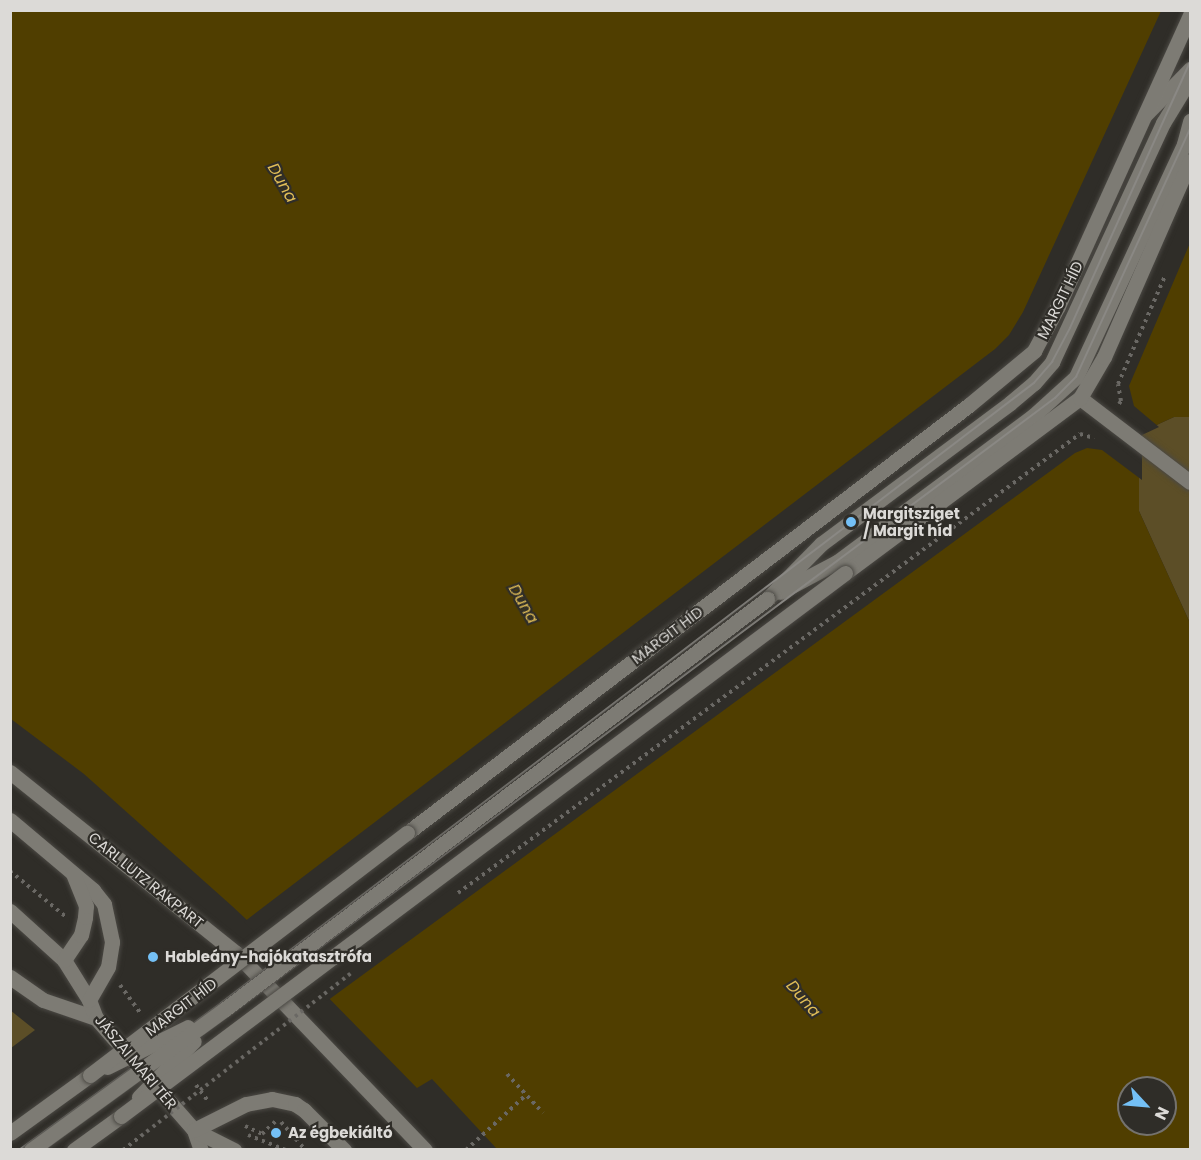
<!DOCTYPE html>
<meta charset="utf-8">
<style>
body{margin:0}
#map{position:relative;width:1201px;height:1160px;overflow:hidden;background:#2f2d28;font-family:Poppins,sans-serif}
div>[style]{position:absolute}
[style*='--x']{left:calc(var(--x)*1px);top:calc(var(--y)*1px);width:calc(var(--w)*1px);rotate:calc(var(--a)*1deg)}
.green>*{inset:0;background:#5c4e27}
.water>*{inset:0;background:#503e00}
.pier>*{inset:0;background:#2f2d28}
.path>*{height:4px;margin-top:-2px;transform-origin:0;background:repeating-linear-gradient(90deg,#6a6864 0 3px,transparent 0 7.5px)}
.roads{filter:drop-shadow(0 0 2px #4b4944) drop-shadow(0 0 2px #4b4944)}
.service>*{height:15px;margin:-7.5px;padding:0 7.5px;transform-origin:7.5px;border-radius:7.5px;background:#7d7b74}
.minor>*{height:15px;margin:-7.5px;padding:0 7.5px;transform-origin:7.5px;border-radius:7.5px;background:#7d7b74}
.secondary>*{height:15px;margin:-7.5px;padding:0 7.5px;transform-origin:7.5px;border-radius:7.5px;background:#7d7b74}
.tram>*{height:1.5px;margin:-0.75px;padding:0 0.75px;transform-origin:0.75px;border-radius:0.75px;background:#8a8884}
.path-bridge>*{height:4px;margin-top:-2px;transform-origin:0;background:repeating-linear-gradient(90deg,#6a6864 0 3px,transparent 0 7.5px)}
.bridges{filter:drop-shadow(0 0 2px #4b4944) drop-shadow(0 0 2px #4b4944)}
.service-bridge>*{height:15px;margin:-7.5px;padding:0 7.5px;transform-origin:7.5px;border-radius:7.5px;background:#7d7b74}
.secondary-bridge>*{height:15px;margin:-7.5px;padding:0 7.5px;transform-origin:7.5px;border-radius:7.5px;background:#7d7b74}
.dots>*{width:16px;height:16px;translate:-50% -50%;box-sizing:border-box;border:3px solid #2f2d28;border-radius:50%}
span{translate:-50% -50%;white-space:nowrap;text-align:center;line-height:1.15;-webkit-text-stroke:4.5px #2f2d28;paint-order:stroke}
.street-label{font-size:15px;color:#dcdad7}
.poi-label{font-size:15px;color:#dcdad7;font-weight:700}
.left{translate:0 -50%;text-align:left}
.water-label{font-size:16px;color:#e0bd57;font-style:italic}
.frame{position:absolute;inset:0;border:12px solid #dcdad7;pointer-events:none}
.north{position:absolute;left:1117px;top:1076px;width:60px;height:60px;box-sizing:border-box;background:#2f2d28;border:2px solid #74726e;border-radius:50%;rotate:116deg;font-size:16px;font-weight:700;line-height:24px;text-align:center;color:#dcdad7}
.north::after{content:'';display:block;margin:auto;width:21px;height:27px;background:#74c0f6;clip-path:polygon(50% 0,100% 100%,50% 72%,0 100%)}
</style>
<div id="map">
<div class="green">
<i style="clip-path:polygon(1174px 417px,1190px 417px,1190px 623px,1139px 511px,1139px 433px)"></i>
<i style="clip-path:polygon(10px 1010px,35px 1030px,11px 1048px,10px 1048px)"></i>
</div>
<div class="water">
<i style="clip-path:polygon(evenodd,11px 11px,1190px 11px,1190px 417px,1174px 417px,1139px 433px,1139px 511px,1190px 623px,1190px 1149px,497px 1149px,432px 1079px,417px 1088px,316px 985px,232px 906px,84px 774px,11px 719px,11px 11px,1129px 1088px,1165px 1088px,1165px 1124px,1129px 1124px,1129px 1088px)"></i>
</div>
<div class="pier">
<i style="clip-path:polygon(1161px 11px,1190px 11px,1190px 243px,1129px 386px,1134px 406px,1159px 427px,1142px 435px,1142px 480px,1102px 450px,1087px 448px,1075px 453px,327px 1001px,244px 922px,995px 349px,1009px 335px,1023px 312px)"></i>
</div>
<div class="path">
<i style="--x:1119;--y:404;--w:4;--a:-56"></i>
<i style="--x:1121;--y:401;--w:17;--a:-100"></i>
<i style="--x:1118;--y:384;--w:116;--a:-66.5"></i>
<i style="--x:10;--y:871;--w:71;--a:39.3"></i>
<i style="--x:120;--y:985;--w:34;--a:54"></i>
<i style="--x:507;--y:1074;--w:53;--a:47.3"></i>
<i style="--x:196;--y:1085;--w:20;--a:53"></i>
<i style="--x:281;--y:1122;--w:37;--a:49"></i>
<i style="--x:245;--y:1126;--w:19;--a:25"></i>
<i style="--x:262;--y:1134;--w:19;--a:-43"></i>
<i style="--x:248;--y:1135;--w:41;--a:21.5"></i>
<i style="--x:123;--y:1150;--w:23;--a:-38"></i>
<i style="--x:466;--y:1150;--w:81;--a:-42.5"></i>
</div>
<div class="roads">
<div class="service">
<i style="--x:1146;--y:114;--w:63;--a:-45.6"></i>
<i style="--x:780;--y:592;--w:64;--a:-27.8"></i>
<i style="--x:837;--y:562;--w:244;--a:-36.7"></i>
<i style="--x:1033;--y:416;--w:58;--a:-42.2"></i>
<i style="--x:1076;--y:377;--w:257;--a:-65.1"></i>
<i style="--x:1184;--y:144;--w:24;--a:-75"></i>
<i style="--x:767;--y:599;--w:77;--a:-45.5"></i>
<i style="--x:821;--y:544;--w:236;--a:-36.7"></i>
<i style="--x:1010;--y:403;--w:31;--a:-40"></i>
<i style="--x:1034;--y:383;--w:28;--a:-49"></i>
<i style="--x:1052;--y:362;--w:264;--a:-65.1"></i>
<i style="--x:1163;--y:123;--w:52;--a:-58.5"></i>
<i style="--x:10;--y:977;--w:40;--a:34.9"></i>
<i style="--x:43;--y:1000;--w:56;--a:18.8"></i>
</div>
<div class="minor">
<i style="--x:1080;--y:398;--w:138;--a:37.4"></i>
<i style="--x:10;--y:911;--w:73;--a:42.2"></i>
<i style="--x:64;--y:960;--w:47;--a:58"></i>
<i style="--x:89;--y:1000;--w:19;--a:69"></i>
<i style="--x:96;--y:1018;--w:149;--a:48.8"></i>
<i style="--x:194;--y:1130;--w:21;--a:71"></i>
<i style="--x:194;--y:1130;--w:45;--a:26.6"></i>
</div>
<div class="secondary">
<i style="--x:845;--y:573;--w:293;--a:-36.7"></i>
<i style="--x:1080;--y:398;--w:48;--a:-59.7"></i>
<i style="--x:1104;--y:357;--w:214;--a:-66.3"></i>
<i style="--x:10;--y:772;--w:290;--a:38.7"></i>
<i style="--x:236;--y:953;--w:273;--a:46.2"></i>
<i style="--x:10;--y:820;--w:109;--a:40.1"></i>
<i style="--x:93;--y:890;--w:18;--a:52"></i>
<i style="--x:104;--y:904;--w:39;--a:78"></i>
<i style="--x:112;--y:942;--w:25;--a:99"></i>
<i style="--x:108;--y:967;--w:38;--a:120"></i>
<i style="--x:407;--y:833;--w:706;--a:-37.29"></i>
<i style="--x:969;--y:405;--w:85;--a:-39.7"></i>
<i style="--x:1034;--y:351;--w:51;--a:-61.9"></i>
<i style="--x:1058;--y:306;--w:320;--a:-65.6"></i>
<i style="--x:64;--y:960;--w:30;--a:-56"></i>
<i style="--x:81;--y:935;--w:18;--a:-77"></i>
<i style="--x:85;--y:917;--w:11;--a:-85"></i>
<i style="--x:86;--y:906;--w:35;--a:-112"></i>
<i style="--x:194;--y:1130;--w:58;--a:-26.6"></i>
<i style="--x:246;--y:1104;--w:26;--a:-11"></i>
<i style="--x:272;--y:1099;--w:24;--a:12"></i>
<i style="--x:295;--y:1104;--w:11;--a:34"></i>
<i style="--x:304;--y:1110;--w:57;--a:45"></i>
<i style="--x:10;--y:1133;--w:99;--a:-35.9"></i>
<i style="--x:74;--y:1150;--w:58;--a:-35.9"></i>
</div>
</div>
<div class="tram">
<i style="--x:19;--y:1150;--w:250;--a:-36"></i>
<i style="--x:221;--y:1003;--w:1022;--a:-37.33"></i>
<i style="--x:1034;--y:383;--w:28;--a:-49"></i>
<i style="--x:1052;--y:362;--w:38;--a:-62"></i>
<i style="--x:1070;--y:328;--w:292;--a:-65.7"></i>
<i style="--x:44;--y:1150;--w:230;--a:-36"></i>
<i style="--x:230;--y:1015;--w:1030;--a:-36.79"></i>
<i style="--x:1055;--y:398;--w:30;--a:-45"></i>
<i style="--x:1076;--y:377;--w:273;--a:-65.3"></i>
</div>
<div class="path-bridge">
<i style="--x:458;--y:893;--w:773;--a:-36.43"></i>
<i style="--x:1080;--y:434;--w:15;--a:16"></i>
<i style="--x:141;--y:1136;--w:266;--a:-37.8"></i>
</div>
<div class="bridges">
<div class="service-bridge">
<i style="--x:107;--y:1067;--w:90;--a:-26.3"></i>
<i style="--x:139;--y:1097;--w:78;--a:-45.5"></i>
<i style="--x:31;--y:1150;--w:240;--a:-36"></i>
<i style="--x:225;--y:1009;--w:680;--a:-37.11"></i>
</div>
<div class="secondary-bridge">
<i style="--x:90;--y:1075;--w:399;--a:-37.4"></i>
<i style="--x:121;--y:1116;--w:905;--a:-36.87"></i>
</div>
</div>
<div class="dots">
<i style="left:851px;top:522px;background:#74c0f6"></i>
<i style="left:153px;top:957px;background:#74c0f6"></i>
<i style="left:276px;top:1133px;background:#74c0f6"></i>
</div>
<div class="street-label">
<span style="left:1060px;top:300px;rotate:-64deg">MARGIT HÍD</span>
<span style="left:667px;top:635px;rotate:-37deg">MARGIT HÍD</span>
<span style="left:146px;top:880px;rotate:39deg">CARL LUTZ RAKPART</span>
<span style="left:181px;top:1007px;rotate:-37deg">MARGIT HÍD</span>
<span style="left:136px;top:1062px;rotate:50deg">JÁSZAI MARI TÉR</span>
</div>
<div class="poi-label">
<span class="left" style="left:863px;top:522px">Margitsziget<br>/ Margit híd</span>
<span class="left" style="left:165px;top:957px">Hableány-hajókatasztrófa</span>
<span class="left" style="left:288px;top:1133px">Az égbekiáltó</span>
</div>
<div class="water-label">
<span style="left:282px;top:183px;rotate:60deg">Duna</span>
<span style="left:523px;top:604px;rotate:60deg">Duna</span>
<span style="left:803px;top:999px;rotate:49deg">Duna</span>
</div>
<div class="frame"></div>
<div class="north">N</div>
</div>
